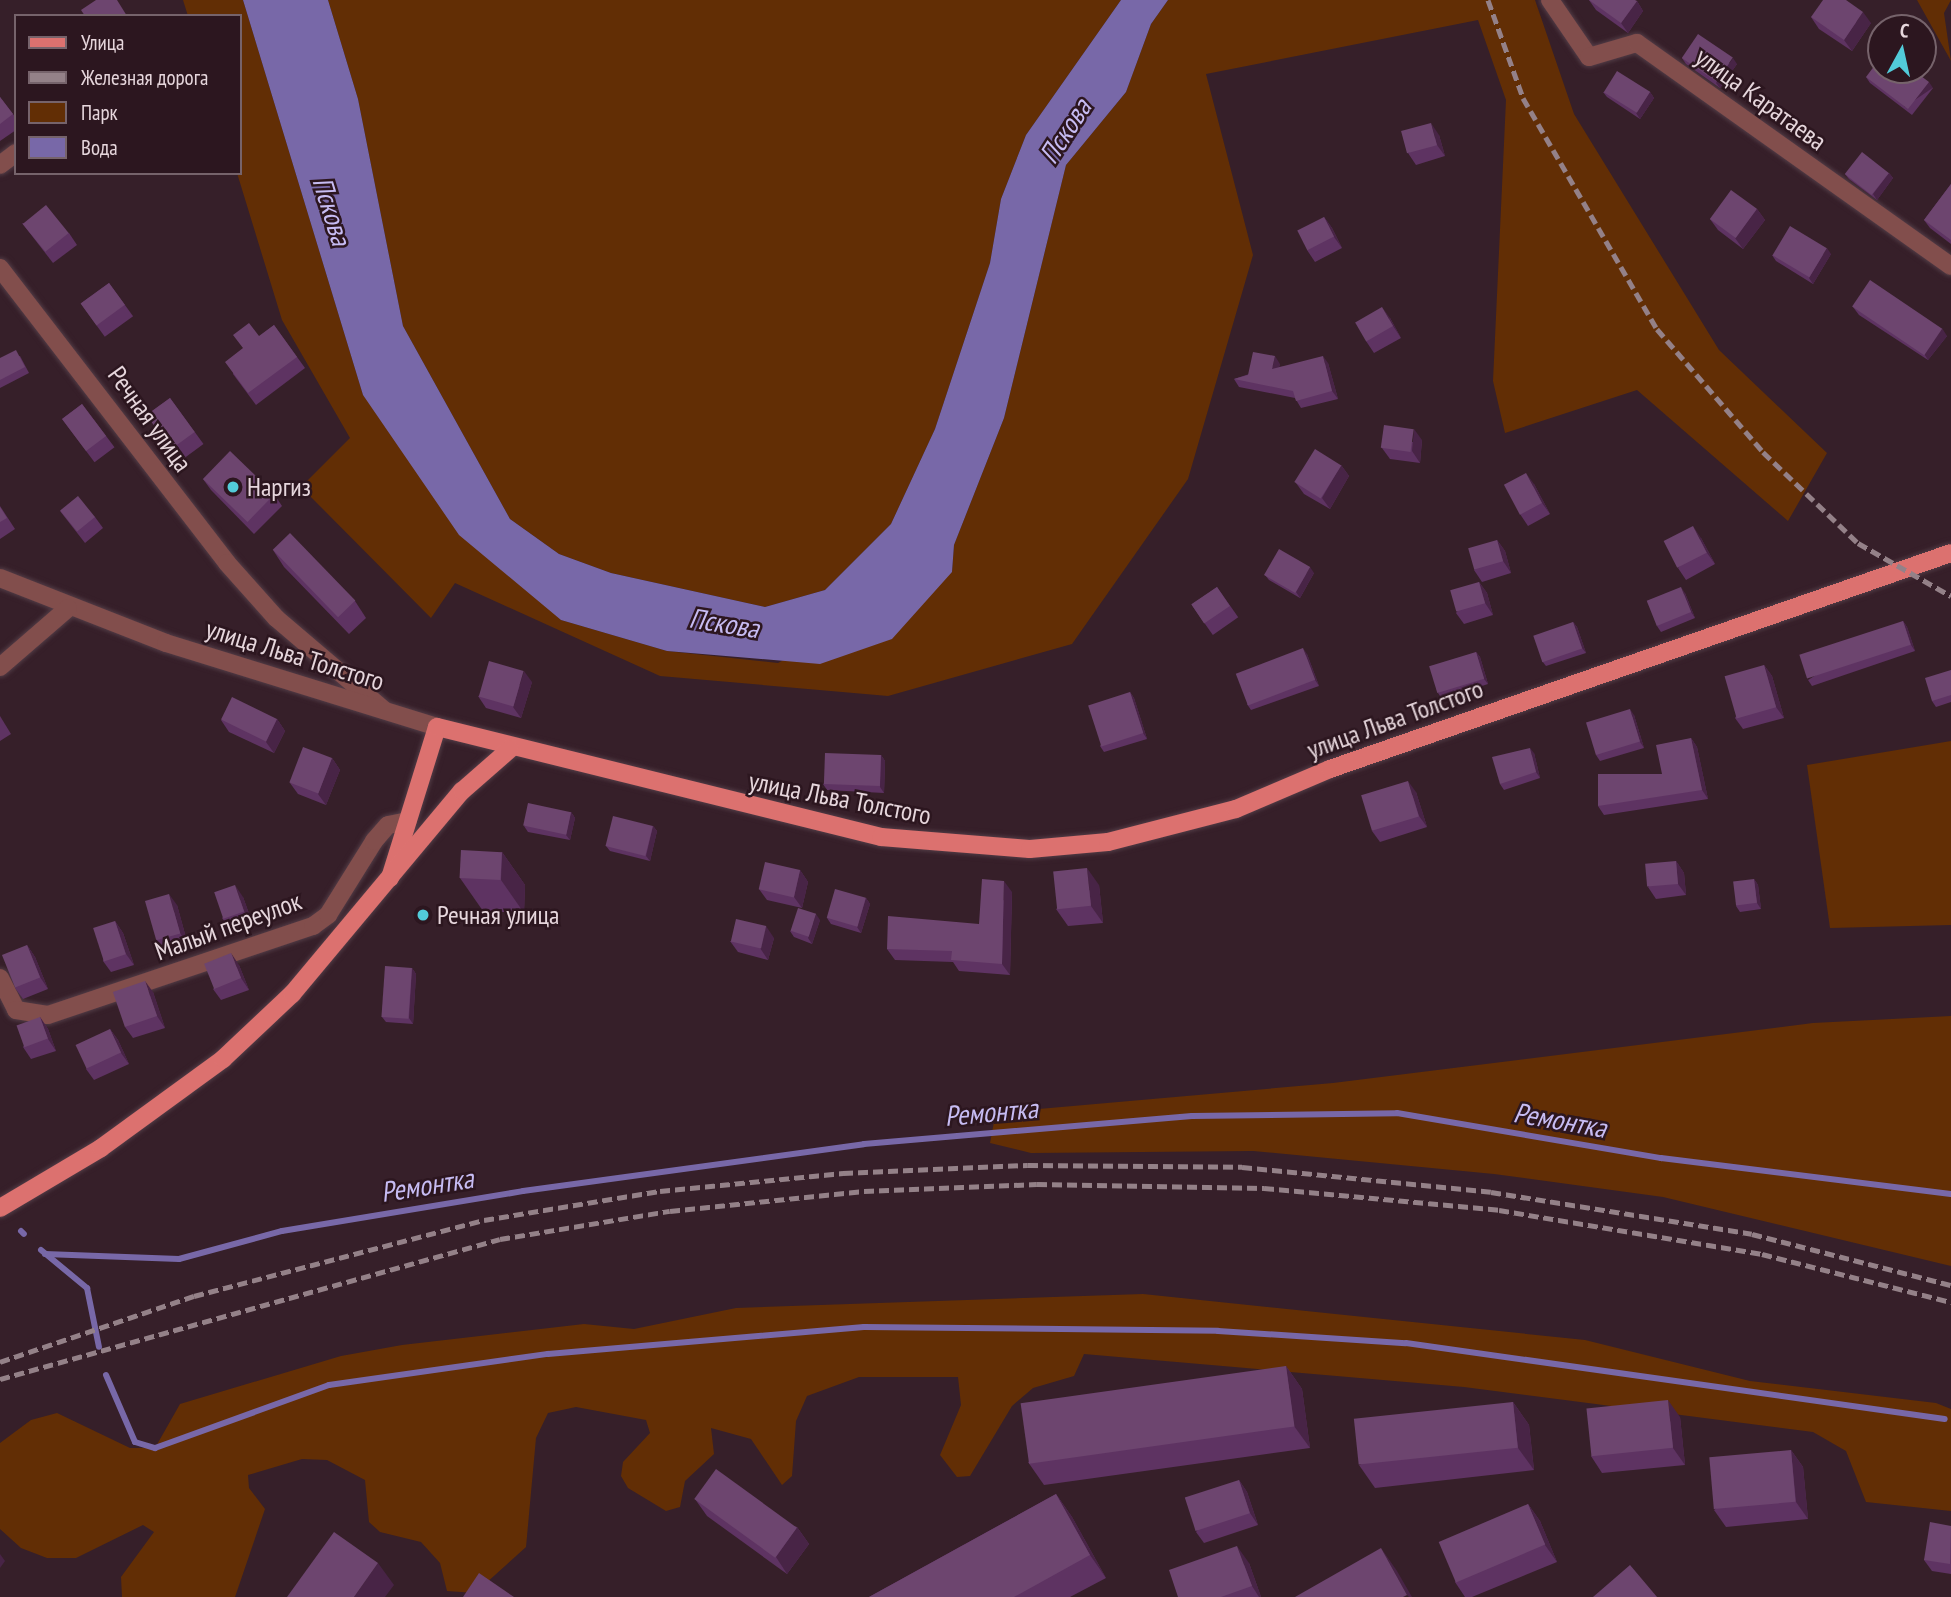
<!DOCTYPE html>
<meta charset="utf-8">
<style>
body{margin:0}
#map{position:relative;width:1951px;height:1597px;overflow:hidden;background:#361f29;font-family:"PT Sans Narrow",sans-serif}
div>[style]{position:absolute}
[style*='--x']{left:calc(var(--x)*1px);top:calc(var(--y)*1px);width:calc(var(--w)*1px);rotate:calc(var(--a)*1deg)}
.green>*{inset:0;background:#622e05}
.water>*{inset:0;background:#7868a8}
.stream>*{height:6px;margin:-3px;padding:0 3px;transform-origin:3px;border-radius:3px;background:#7868a8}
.roads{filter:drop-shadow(0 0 2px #523c46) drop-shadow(0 0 2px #523c46)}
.minor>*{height:18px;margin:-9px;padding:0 9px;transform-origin:9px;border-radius:9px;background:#824e4c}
.major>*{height:18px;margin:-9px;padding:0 9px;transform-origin:9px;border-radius:9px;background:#dc716f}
.rail>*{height:5px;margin-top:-2.5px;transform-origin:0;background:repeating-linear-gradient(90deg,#948188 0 10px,transparent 0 15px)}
.wall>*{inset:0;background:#5e3362;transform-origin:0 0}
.shaded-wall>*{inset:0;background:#482446;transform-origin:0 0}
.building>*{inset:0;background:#6d456f;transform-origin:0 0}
.dots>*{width:19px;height:19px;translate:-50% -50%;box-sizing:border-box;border:4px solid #2c161f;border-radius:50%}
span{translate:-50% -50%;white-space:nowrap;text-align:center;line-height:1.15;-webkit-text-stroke:5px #2c161f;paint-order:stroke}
.street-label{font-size:26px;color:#e6d6dc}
.poi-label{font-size:26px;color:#e6d6dc}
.left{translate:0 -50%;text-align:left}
.water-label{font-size:28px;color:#c7bcf3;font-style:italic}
.legend{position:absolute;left:14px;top:14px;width:228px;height:161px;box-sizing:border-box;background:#2c161f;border:2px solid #76636b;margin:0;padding:9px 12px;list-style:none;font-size:21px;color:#e6d6dc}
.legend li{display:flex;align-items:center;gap:14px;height:35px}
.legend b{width:35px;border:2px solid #76636b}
.north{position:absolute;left:1867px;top:14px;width:70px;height:70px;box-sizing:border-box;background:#2c161f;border:2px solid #76636b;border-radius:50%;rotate:8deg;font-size:19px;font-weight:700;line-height:28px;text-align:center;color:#e6d6dc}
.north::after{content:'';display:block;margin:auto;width:24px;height:32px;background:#52cbd9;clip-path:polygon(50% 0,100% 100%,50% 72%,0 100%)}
</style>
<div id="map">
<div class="green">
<i style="clip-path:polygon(183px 0,243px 0,363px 395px,561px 620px,667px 651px,778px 663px,952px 572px,954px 545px,1004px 418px,1066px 165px,1126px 92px,1151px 24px,1168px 0,1535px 0,1574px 114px,1719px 350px,1827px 453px,1788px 521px,1637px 390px,1505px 433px,1493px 381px,1506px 100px,1478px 20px,1206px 74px,1253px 255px,1188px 479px,1072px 644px,888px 696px,660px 676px,455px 583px,431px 618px,301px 487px,350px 438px,282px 320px,237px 173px,240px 16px,188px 16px)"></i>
<i style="clip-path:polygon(328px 0,1121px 0,1026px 135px,1001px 199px,990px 263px,935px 429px,891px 524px,825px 590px,765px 607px,611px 573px,559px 554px,510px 519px,403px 326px,358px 99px)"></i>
<i style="clip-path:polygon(1917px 0,1951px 0,1944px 13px,1951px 61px)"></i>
<i style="clip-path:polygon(1951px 741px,1951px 925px,1830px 928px,1807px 765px)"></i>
<i style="clip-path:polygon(1951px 1016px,1951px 1266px,1663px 1197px,1494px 1174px,1253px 1151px,1031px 1153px,990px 1143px,994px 1122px,1005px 1112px,1333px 1083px,1813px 1023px)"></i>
<i style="clip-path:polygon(1143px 1294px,1585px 1340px,1750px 1381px,1936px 1403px,1951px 1409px,1951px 1511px,1866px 1502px,1846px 1451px,1813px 1432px,1464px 1387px,1084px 1354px,1074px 1376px,1033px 1388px,1012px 1406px,970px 1476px,957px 1477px,940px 1455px,961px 1405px,958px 1377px,859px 1377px,807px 1396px,796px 1421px,792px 1476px,782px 1485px,751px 1439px,711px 1428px,714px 1454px,685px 1481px,680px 1507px,666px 1511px,628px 1488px,621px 1476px,623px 1462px,650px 1433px,646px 1420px,576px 1407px,548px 1413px,536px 1438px,526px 1547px,475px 1593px,447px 1591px,440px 1563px,421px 1542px,380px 1532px,369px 1522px,365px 1480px,327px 1460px,302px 1459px,248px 1475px,249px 1488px,265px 1509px,235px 1597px,122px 1597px,121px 1577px,154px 1532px,143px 1525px,76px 1558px,47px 1558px,21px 1548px,0 1529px,0 1443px,31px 1420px,57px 1413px,130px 1448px,155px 1448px,180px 1404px,341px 1356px,402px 1345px,584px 1324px,634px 1329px,736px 1308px)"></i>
</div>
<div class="water">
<i style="clip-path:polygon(243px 0,328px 0,358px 99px,403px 326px,510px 519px,559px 554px,611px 573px,765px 607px,825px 590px,891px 524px,935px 429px,990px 263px,1001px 199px,1026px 135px,1121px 0,1168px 0,1151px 24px,1126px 92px,1066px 165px,1004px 418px,954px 545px,952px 572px,892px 639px,820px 664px,667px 651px,561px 620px,459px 535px,363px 395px)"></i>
</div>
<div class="stream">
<i style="--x:21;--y:1231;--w:4;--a:45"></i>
<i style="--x:41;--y:1250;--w:60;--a:39.6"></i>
<i style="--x:87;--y:1288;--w:60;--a:78.5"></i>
<i style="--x:45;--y:1254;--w:134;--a:2.1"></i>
<i style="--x:179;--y:1259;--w:107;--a:-15.2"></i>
<i style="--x:282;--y:1231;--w:244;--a:-9.4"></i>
<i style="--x:523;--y:1191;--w:344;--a:-7.8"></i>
<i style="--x:864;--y:1144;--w:329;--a:-4.9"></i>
<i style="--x:1192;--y:1116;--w:205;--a:-0.8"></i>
<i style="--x:1397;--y:1113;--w:268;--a:9.7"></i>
<i style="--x:1661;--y:1158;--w:292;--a:7.1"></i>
<i style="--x:106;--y:1375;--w:73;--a:66.6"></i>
<i style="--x:135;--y:1442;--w:21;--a:17"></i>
<i style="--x:155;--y:1448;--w:185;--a:-19.9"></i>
<i style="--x:329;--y:1385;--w:221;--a:-8.1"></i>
<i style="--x:548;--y:1354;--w:317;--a:-4.9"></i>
<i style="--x:864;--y:1327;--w:354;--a:0.6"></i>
<i style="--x:1218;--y:1331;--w:188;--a:3.7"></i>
<i style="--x:1406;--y:1343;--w:544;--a:8.03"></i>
</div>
<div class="roads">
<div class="minor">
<i style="--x:1550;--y:0;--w:69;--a:55.6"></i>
<i style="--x:1589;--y:57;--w:50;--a:-16.3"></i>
<i style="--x:1637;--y:43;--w:385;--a:35.4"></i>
<i style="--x:0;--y:165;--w:20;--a:-37"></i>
<i style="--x:0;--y:268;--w:372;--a:52.4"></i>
<i style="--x:227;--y:563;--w:74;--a:48.3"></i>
<i style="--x:276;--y:618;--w:142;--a:40.4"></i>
<i style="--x:0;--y:578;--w:178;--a:21.4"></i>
<i style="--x:166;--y:643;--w:284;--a:17.2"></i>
<i style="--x:0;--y:667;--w:90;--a:-40.9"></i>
<i style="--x:0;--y:978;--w:36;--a:63"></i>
<i style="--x:16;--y:1010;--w:32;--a:9"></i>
<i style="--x:48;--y:1015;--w:280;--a:-18.6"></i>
<i style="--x:313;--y:926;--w:19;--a:-36"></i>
<i style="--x:328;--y:915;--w:87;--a:-58.1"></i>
<i style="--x:374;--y:841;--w:21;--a:-49"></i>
<i style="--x:388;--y:825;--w:20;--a:-11"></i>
</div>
<div class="major">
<i style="--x:390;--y:878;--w:158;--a:-72.7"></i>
<i style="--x:437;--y:727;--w:457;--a:13.9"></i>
<i style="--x:881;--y:837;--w:149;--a:4.6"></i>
<i style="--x:1030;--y:849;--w:78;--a:-5.1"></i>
<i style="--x:1108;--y:842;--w:132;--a:-14.5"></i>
<i style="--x:1236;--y:809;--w:102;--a:-23.1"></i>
<i style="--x:1330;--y:769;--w:657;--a:-19.18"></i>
<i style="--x:0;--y:1208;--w:117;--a:-30.7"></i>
<i style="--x:101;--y:1148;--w:151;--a:-36.1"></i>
<i style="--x:223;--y:1059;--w:95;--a:-43.3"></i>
<i style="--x:292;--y:994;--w:265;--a:-50.1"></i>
<i style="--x:462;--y:791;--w:64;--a:-41.2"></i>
</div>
</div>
<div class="rail">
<i style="--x:1488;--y:0;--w:104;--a:70.3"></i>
<i style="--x:1523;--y:98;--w:267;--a:59.9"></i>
<i style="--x:1657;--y:329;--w:162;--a:49.2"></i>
<i style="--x:1763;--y:452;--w:132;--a:43.8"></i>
<i style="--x:1858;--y:543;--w:107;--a:29.7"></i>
<i style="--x:0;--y:1362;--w:205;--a:-18.8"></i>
<i style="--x:194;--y:1296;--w:300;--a:-14.7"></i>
<i style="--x:484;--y:1220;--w:178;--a:-9.4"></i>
<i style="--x:660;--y:1191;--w:184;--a:-5.6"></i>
<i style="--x:843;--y:1173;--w:185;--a:-2.5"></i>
<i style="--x:1028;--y:1165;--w:214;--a:0.5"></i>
<i style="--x:1242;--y:1167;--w:250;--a:5.7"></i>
<i style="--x:1491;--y:1192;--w:264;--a:9.1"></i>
<i style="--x:1752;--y:1234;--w:205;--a:14.4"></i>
<i style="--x:0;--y:1379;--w:519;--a:-15.64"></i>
<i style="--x:500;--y:1239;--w:172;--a:-9.4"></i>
<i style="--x:670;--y:1211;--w:195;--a:-5.9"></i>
<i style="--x:864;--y:1191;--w:173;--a:-2.3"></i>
<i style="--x:1037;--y:1184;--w:227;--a:1"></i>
<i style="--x:1264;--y:1188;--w:236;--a:5.3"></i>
<i style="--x:1499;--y:1210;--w:267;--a:9.5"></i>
<i style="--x:1762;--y:1254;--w:195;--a:14.3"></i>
</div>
<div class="wall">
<i style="clip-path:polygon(1589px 0,1637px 1px,1643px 11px,1628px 33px,1596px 10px)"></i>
<i style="clip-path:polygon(1811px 17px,1871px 23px,1852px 51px,1819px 29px)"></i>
<i style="clip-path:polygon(1682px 58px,1737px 64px,1720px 88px,1686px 64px)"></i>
<i style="clip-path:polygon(1866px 77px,1933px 88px,1912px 115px,1870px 83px)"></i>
<i style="clip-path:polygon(1603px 92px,1650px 92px,1654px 98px,1640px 119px,1607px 97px)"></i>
<i style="clip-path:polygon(0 97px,16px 118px,16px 130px,0 141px)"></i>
<i style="clip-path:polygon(1439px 135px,1445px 156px,1416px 165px,1408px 153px)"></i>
<i style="clip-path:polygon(1889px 173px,1893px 178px,1877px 200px,1849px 179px,1845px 174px)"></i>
<i style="clip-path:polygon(1951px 184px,1951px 244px,1930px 228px,1924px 220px)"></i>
<i style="clip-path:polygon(1757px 209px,1765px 220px,1743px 249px,1718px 230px,1710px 219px)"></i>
<i style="clip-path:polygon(1324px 217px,1332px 228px,1342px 248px,1315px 262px,1307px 250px)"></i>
<i style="clip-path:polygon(22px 223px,69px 233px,77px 245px,53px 263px)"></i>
<i style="clip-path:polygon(1831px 254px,1813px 284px,1776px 261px,1772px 255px)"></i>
<i style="left:109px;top:283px;width:41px;height:35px;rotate:54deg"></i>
<i style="clip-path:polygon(1853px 307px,1947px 336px,1928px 360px,1859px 315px)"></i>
<i style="clip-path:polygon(1390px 318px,1401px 338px,1374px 353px,1366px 341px)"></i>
<i style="clip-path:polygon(274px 325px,305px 368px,256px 405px,233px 374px,243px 349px)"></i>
<i style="clip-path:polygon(20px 356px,29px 373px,0 388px,0 358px)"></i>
<i style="clip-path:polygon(1328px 363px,1338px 399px,1301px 408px,1295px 398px,1239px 387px,1234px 379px,1280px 364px,1279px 367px)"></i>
<i style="left:170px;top:398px;width:57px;height:29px;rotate:54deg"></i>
<i style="left:82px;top:404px;width:54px;height:25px;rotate:53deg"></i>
<i style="clip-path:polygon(1422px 440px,1420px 463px,1390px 459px,1382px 448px)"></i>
<i style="clip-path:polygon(1341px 465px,1349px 476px,1330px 509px,1304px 494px,1296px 483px)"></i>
<i style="clip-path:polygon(203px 479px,274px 494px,282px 506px,254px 534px,211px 490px)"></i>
<i style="clip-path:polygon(1534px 484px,1550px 514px,1528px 526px,1520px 514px)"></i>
<i style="clip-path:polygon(0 506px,15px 529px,0 539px)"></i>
<i style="clip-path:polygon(60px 511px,95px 517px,103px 528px,85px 543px)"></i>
<i style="clip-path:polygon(1701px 538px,1715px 564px,1686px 580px,1678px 568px)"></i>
<i style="clip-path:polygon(1497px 540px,1505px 551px,1511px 573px,1482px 582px,1474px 570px)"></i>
<i style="clip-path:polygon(273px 550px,355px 601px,366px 618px,349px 634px,284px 567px)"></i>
<i style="clip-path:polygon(1314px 573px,1300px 598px,1269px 580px,1265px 575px)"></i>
<i style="clip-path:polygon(1479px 582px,1487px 593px,1493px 615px,1464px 624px,1456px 613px)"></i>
<i style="left:1217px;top:587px;width:37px;height:31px;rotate:55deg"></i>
<i style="clip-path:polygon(1685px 593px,1695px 618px,1661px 632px,1657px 626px)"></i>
<i style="clip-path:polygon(1903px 621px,1907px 627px,1915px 651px,1812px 686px,1808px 680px)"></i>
<i style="clip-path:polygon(1573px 622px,1577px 627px,1586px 653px,1546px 666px,1542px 661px)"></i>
<i style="clip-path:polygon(1476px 652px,1480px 657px,1488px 684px,1442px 699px,1438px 693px)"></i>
<i style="clip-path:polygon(1307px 654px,1319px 686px,1251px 710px,1247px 704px)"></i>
<i style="clip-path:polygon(1764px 665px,1772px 676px,1784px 718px,1743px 729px,1735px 718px)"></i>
<i style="clip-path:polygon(1951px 670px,1951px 702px,1936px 707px,1932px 701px)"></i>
<i style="clip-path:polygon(532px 682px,521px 718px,486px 708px,478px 696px)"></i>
<i style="clip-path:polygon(1130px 692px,1134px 698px,1147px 739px,1104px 752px,1100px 746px)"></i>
<i style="clip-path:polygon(1634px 715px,1644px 748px,1600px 761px,1596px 755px)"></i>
<i style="clip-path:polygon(0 716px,11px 734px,0 741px)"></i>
<i style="clip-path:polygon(277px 719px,285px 731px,274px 753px,229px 732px,221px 720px)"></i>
<i style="clip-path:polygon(1691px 738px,1697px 747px,1708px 799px,1604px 815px,1598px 806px,1662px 774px)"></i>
<i style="clip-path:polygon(1534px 753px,1540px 778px,1504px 790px,1500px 784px)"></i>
<i style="clip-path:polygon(881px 755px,885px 761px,884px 793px,827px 790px,823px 784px)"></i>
<i style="clip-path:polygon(332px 758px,340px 770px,326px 805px,298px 794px,290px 783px)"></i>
<i style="clip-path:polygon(1416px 792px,1427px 827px,1380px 842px,1372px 831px)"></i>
<i style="clip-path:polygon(571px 812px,575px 818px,570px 840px,528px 832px,524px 826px)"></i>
<i style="clip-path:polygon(653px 826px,657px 831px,650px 861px,610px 851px,606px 846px)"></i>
<i style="clip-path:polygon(502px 852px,525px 885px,524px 913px,483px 911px,460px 878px)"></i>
<i style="clip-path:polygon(1676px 861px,1684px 873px,1686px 895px,1656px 899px,1648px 887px)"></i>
<i style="clip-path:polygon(800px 870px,808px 882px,802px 908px,767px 900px,759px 889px)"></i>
<i style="clip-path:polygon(1754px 879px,1758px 885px,1761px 909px,1740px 912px,1736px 906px)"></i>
<i style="clip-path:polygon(1099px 885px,1103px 923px,1068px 926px,1056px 909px)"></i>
<i style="clip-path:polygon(1012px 892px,1010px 975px,959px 971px,953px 962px,895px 960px,887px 949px,979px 924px)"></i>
<i style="clip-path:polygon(243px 897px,252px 922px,230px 929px,222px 918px)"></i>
<i style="clip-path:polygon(866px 898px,870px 904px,861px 933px,831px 924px,827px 918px)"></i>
<i style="clip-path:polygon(177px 905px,188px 945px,164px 952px,156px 940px)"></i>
<i style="clip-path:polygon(820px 920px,812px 944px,794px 937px,790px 931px)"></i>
<i style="clip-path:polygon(115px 921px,123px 933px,134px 965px,111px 972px,103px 961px)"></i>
<i style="clip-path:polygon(774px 938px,768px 960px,738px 952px,730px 941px)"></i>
<i style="clip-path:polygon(27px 945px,35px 957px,48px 989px,23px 999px,15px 988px)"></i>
<i style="clip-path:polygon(239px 965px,249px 990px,221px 1000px,213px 989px)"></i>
<i style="clip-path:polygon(412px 968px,416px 974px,413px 1024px,386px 1022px,382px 1017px)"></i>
<i style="clip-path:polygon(153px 992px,165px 1028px,133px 1038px,125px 1027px)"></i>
<i style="clip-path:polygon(40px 1017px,48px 1029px,56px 1051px,31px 1059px,23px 1047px)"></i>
<i style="clip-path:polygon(110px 1029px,118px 1040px,129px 1064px,94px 1080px,86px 1069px)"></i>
<i style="clip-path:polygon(1286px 1366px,1302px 1389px,1310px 1448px,1044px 1485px,1028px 1462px)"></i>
<i style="clip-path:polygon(1513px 1402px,1529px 1425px,1534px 1470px,1375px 1488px,1359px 1465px)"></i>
<i style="clip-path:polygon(1680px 1417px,1685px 1465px,1602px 1473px,1591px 1456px)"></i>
<i style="clip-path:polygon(1791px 1450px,1803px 1467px,1808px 1519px,1726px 1527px,1714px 1510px)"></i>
<i style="clip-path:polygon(1239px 1480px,1247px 1492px,1258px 1525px,1204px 1543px,1196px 1532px)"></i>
<i style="clip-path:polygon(1056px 1494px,1072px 1517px,1106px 1578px,1070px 1597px,869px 1597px)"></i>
<i style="clip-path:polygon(695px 1499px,797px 1527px,809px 1544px,787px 1574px,707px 1516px)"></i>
<i style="clip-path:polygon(1528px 1504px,1540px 1521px,1557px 1562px,1472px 1597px,1465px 1597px,1455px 1582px)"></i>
<i style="clip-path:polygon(1951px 1526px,1951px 1574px,1932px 1571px,1924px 1560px)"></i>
<i style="clip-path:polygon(1249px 1563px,1261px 1597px,1178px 1597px)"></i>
</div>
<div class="shaded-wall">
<i style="clip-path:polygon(1637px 1px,1643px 11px,1628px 33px,1621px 23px)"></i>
<i style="clip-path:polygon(1863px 12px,1871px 23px,1852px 51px,1844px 40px)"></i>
<i style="clip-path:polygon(1733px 58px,1737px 64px,1720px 88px,1716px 83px)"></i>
<i style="left:1929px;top:82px;width:7px;height:34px;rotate:56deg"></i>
<i style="clip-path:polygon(1650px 92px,1654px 98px,1640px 119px,1636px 113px)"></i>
<i style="clip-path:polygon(1431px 123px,1439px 135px,1445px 156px,1437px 145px)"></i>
<i style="clip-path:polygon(1889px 173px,1893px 178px,1877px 200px,1873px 194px)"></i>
<i style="clip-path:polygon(1757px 209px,1765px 220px,1743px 249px,1735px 238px)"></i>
<i style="clip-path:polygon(1324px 217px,1332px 228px,1342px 248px,1334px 237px)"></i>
<i style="clip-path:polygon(1827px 248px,1831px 254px,1813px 284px,1809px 278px)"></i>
<i style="clip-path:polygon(1382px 307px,1390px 318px,1401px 338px,1393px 326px)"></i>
<i style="clip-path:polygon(1942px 328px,1947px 336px,1928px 360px,1923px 352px)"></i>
<i style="clip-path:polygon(1275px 356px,1280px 364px,1277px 377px,1272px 369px)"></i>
<i style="clip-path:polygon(1323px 356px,1328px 363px,1338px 399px,1332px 391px)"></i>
<i style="clip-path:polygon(1414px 429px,1422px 440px,1420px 463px,1412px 451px)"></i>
<i style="clip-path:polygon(1341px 465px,1349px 476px,1330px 509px,1322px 498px)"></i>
<i style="clip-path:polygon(1526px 473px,1534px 484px,1550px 514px,1542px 503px)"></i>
<i style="clip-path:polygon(1693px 526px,1701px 538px,1715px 564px,1707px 553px)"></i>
<i style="clip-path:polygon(1497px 540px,1505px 551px,1511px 573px,1503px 561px)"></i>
<i style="clip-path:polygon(1310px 567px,1314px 573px,1300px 598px,1296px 592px)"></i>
<i style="clip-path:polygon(1479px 582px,1487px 593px,1493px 615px,1485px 603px)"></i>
<i style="clip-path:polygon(1681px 587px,1685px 593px,1695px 618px,1691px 612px)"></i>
<i style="clip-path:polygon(1903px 621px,1907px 627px,1915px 651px,1911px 645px)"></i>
<i style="clip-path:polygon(1573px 622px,1577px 627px,1586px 653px,1582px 648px)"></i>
<i style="clip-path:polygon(1303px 648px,1307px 654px,1319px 686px,1315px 680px)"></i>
<i style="clip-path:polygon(1476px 652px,1480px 657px,1488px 684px,1484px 679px)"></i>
<i style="clip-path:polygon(1764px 665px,1772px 676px,1784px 718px,1776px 707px)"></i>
<i style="clip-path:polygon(524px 671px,532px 682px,521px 718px,513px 707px)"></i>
<i style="clip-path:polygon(1130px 692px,1134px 698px,1147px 739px,1143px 733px)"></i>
<i style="clip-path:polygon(1630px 709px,1634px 715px,1644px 748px,1640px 742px)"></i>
<i style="clip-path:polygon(277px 719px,285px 731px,274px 753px,266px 742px)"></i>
<i style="clip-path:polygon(1691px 738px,1697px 747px,1708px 799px,1702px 790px)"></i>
<i style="clip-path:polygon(1530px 748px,1534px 753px,1540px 778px,1536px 772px)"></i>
<i style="clip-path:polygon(881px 755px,885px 761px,884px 793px,880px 787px)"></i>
<i style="clip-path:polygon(332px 758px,340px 770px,326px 805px,318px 794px)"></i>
<i style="clip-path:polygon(1408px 781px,1416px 792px,1427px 827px,1419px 816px)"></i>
<i style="clip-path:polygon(571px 812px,575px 818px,570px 840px,566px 835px)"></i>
<i style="clip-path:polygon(653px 826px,657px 831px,650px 861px,646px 856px)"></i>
<i style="clip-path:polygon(502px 852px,525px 885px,524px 913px,501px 880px)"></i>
<i style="clip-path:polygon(1676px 861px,1684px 873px,1686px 895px,1678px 884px)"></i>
<i style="clip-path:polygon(1087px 868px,1099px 885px,1103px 923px,1091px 906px)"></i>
<i style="clip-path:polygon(800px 870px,808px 882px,802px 908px,794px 897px)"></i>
<i style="clip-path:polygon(1754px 879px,1758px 885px,1761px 909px,1757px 903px)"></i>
<i style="clip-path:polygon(1004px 881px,1012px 892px,1010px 975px,1002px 964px)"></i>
<i style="clip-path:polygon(235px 885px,243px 897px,252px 922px,244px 911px)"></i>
<i style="clip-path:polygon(169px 894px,177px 905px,188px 945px,180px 933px)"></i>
<i style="clip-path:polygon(866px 898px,870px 904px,861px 933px,857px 927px)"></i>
<i style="clip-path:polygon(816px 914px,820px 920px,812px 944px,808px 938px)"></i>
<i style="clip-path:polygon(115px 921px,123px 933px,134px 965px,126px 954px)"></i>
<i style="clip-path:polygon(766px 926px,774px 938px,768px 960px,760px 948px)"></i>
<i style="clip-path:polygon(27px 945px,35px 957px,48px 989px,40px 977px)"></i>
<i style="clip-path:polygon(231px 953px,239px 965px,249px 990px,241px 978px)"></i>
<i style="clip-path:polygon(412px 968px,416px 974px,413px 1024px,409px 1018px)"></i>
<i style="clip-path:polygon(145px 981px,153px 992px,165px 1028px,157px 1016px)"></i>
<i style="clip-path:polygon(40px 1017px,48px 1029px,56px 1051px,48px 1039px)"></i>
<i style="clip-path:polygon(110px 1029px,118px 1040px,129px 1064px,121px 1053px)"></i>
<i style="clip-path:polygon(1286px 1366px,1302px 1389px,1310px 1448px,1294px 1426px)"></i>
<i style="clip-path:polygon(1668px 1400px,1680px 1417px,1685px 1465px,1673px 1448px)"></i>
<i style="clip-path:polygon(1513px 1402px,1529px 1425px,1534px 1470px,1518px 1448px)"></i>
<i style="clip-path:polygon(1791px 1450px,1803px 1467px,1808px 1519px,1796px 1502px)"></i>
<i style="clip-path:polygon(1239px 1480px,1247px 1492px,1258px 1525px,1250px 1513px)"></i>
<i style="clip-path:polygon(1056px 1494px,1072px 1517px,1106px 1578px,1090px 1555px)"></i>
<i style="clip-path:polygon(1528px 1504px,1540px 1521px,1557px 1562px,1545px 1545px)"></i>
<i style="clip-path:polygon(797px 1527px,809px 1544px,787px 1574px,776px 1557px)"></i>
<i style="clip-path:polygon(1237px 1546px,1249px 1563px,1261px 1597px,1259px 1597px,1252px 1586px)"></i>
<i style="clip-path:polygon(1381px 1548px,1397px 1571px,1412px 1597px,1409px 1597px,1407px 1595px)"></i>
<i style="clip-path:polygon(0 1554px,5px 1561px,0 1568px)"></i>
<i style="clip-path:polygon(378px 1563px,394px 1585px,385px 1597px,354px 1597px)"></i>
</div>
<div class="building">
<i style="clip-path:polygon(96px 0,117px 0,127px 16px,85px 16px,81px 10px)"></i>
<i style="clip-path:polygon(1589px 0,1635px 0,1637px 1px,1621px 23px)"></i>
<i style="clip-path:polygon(1823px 0,1846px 0,1863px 12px,1844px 40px,1811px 17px)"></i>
<i style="left:1698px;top:34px;width:42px;height:29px;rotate:34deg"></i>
<i style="clip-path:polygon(1881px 57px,1881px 70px,1913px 70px,1929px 82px,1908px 109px,1866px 77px)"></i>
<i style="left:1617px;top:71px;width:39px;height:25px;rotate:32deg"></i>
<i style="clip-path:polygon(0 97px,13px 114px,0 124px)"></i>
<i style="left:1431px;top:123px;width:23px;height:31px;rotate:75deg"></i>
<i style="left:1862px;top:152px;width:34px;height:28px;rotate:38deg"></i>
<i style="clip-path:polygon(1951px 184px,1951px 240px,1924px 220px)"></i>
<i style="left:1731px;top:190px;width:32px;height:36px;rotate:36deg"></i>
<i style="left:46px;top:205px;width:36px;height:30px;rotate:51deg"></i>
<i style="left:1324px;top:217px;width:22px;height:30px;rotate:63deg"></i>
<i style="left:1790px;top:226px;width:43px;height:34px;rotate:31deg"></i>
<i style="left:1870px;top:280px;width:87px;height:32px;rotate:34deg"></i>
<i style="left:109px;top:283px;width:27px;height:35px;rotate:54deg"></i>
<i style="left:1382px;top:307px;width:22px;height:31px;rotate:60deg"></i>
<i style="clip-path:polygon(249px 323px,259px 336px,274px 325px,297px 357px,248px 393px,225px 362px,243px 348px,233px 335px)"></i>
<i style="clip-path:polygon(16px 350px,25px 367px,0 380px,0 358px)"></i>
<i style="clip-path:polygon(1253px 352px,1275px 356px,1272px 369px,1323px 356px,1332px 391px,1296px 401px,1293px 391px,1234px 379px,1248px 375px)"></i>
<i style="left:170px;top:398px;width:42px;height:29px;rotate:54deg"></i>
<i style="left:82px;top:404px;width:40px;height:25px;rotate:53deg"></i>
<i style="left:1384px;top:425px;width:30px;height:23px;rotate:8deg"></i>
<i style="left:1315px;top:449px;width:31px;height:39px;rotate:32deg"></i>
<i style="left:230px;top:451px;width:62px;height:39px;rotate:44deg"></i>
<i style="left:1526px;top:473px;width:34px;height:25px;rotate:62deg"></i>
<i style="left:78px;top:496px;width:27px;height:23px;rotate:51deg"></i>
<i style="clip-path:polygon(0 507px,7px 518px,0 522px)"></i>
<i style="left:1693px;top:526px;width:30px;height:33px;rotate:63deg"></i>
<i style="left:290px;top:533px;width:94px;height:24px;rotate:46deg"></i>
<i style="left:1497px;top:540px;width:22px;height:30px;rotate:74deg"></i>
<i style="left:1279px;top:549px;width:36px;height:30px;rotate:30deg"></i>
<i style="left:1479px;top:582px;width:22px;height:30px;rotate:74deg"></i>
<i style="left:1217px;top:587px;width:23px;height:31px;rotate:56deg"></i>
<i style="left:1681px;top:587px;width:27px;height:37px;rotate:68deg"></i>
<i style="left:1903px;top:621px;width:25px;height:109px;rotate:72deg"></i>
<i style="left:1573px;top:622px;width:28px;height:42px;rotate:71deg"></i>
<i style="left:1303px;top:648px;width:34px;height:72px;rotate:69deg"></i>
<i style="left:1476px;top:652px;width:28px;height:49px;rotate:73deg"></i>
<i style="left:489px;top:661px;width:36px;height:37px;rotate:16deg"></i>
<i style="left:1764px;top:665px;width:44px;height:41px;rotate:74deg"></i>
<i style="clip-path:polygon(1951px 670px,1951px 695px,1932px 701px,1925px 678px)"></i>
<i style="left:1130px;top:692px;width:43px;height:44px;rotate:72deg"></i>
<i style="left:232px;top:697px;width:50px;height:25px;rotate:26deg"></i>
<i style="left:1630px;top:709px;width:34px;height:46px;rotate:73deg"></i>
<i style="clip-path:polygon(1691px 738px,1702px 790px,1598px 806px,1598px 774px,1662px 774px,1656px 745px)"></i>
<i style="left:303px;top:747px;width:31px;height:38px;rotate:21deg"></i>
<i style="clip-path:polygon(1530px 748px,1536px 772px,1500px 784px,1492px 757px)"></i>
<i style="left:825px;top:753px;width:56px;height:31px;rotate:2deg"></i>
<i style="left:1408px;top:781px;width:37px;height:49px;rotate:73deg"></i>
<i style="left:528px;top:803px;width:44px;height:23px;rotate:12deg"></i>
<i style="left:613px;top:816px;width:41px;height:31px;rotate:14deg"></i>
<i style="left:461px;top:850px;width:41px;height:28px;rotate:3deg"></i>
<i style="left:1676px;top:861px;width:23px;height:31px;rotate:85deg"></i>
<i style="left:765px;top:862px;width:36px;height:28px;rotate:13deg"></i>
<i style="left:1087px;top:868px;width:38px;height:34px;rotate:84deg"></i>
<i style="clip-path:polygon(982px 879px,1004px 881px,1002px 964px,951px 960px,952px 951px,887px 949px,888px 916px,979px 924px)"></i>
<i style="left:1754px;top:879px;width:24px;height:21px;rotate:83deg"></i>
<i style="left:235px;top:885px;width:28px;height:22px;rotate:71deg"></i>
<i style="left:835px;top:889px;width:32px;height:30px;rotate:16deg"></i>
<i style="left:169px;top:894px;width:41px;height:25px;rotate:74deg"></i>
<i style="left:798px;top:908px;width:19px;height:24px;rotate:18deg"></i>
<i style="left:736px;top:919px;width:31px;height:23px;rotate:13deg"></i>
<i style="left:115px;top:921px;width:35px;height:23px;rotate:72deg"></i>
<i style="left:27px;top:945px;width:35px;height:27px;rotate:68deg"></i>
<i style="left:231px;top:953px;width:27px;height:29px;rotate:68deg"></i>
<i style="left:385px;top:966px;width:27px;height:51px;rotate:4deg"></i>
<i style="left:145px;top:981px;width:37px;height:34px;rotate:71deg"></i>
<i style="left:40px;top:1017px;width:23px;height:25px;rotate:70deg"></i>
<i style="left:110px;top:1029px;width:26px;height:38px;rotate:65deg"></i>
<i style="left:1286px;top:1366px;width:61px;height:268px;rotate:82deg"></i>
<i style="left:1668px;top:1400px;width:48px;height:82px;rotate:84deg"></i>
<i style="left:1513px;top:1402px;width:46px;height:160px;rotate:84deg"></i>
<i style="left:1791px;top:1450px;width:52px;height:82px;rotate:85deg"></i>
<i style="left:716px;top:1469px;width:100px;height:37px;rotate:36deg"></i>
<i style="left:1239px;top:1480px;width:35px;height:57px;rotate:72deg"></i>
<i style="clip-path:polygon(1056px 1494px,1090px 1555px,1014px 1597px,869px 1597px)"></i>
<i style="left:1528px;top:1504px;width:44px;height:97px;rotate:67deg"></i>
<i style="clip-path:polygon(1930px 1522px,1951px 1526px,1950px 1564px,1924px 1560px)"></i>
<i style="clip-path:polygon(334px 1532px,378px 1563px,354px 1597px,287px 1597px)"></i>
<i style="clip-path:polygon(1237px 1546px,1252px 1586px,1221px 1597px,1178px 1597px,1169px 1570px)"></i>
<i style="clip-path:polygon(1381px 1548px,1407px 1595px,1403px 1597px,1295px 1597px)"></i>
<i style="clip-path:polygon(1630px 1565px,1657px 1597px,1593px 1597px)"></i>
<i style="clip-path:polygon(479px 1573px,514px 1597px,463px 1597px)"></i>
</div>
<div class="dots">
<i style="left:233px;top:487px;background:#52cbd9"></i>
<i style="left:423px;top:915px;background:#52cbd9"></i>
</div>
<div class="street-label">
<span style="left:1761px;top:99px;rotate:36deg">улица Каратаева</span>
<span style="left:150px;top:419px;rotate:54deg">Речная улица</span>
<span style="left:295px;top:655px;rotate:17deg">улица Льва Толстого</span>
<span style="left:1395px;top:719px;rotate:-20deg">улица Льва Толстого</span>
<span style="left:840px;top:798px;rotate:11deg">улица Льва Толстого</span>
<span style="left:228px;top:926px;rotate:-20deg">Малый переулок</span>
</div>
<div class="poi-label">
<span class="left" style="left:247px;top:487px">Наргиз</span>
<span class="left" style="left:437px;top:915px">Речная улица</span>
</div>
<div class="water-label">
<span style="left:1065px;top:131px;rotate:-57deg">Пскова</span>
<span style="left:332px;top:211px;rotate:73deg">Пскова</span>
<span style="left:724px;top:623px;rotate:9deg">Пскова</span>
<span style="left:991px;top:1112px;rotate:-5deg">Ремонтка</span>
<span style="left:1560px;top:1120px;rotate:10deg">Ремонтка</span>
<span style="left:427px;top:1185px;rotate:-9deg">Ремонтка</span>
</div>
<ul class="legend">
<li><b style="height:9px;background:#dc716f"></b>Улица</li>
<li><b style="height:9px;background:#948188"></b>Железная дорога</li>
<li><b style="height:19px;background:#622e05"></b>Парк</li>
<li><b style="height:19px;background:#7868a8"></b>Вода</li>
</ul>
<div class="north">С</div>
</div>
